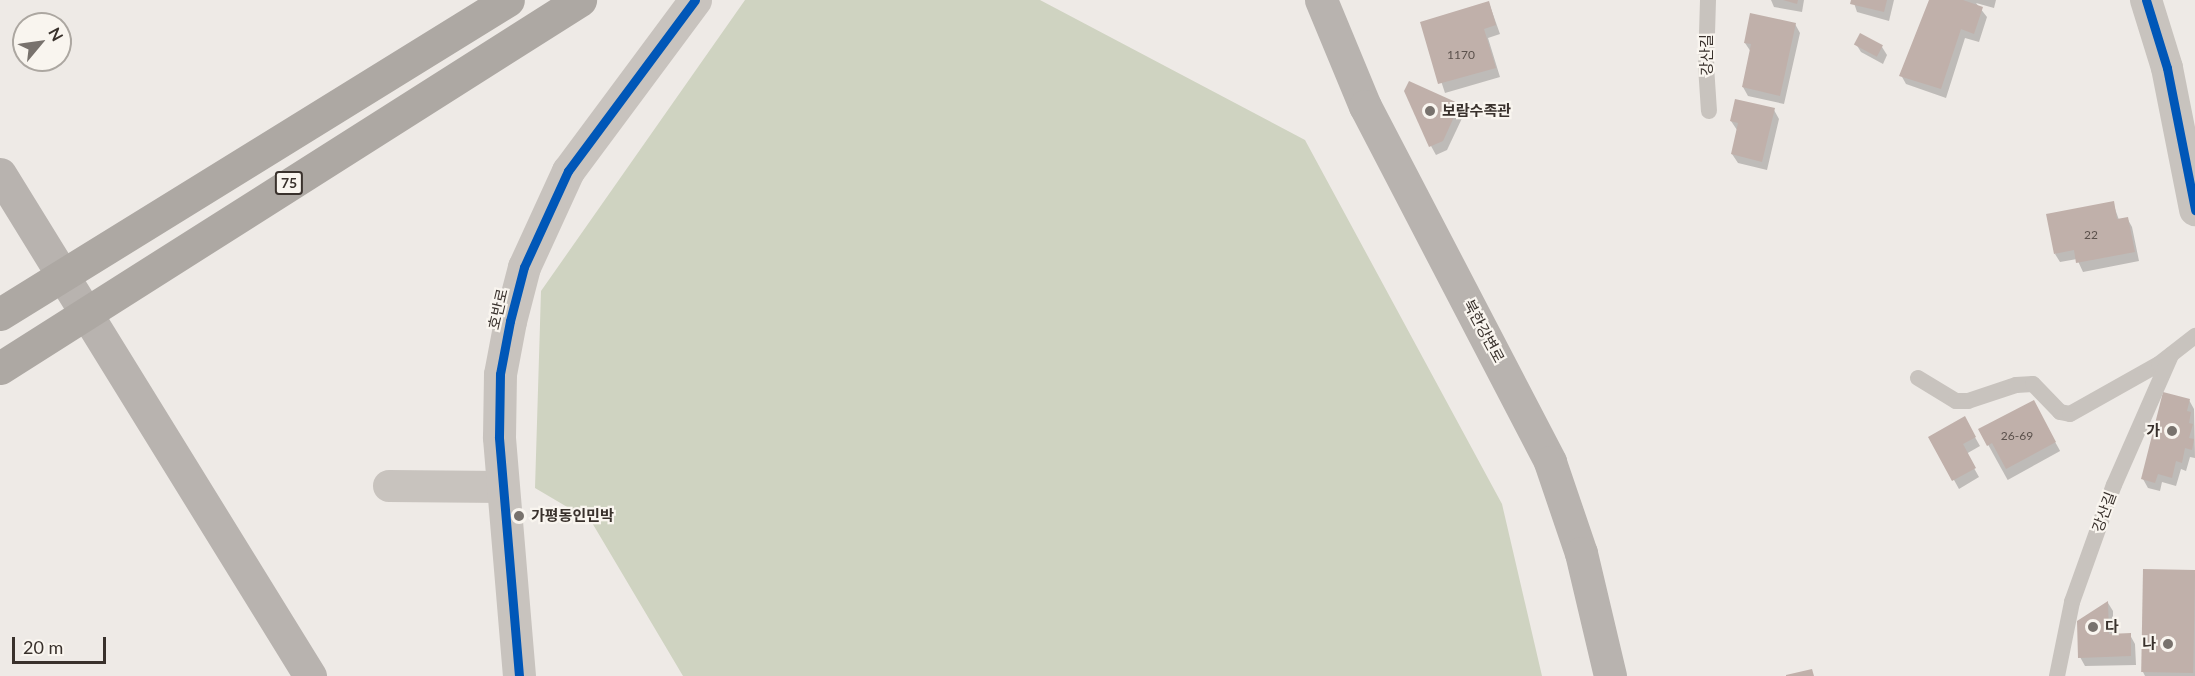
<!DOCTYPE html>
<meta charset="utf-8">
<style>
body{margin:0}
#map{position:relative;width:2195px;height:676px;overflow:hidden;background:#eeeae6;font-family:Lato,"Noto Sans KR",sans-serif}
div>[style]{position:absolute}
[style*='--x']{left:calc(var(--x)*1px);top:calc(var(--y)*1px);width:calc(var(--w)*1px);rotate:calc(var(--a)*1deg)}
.green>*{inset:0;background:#cfd3c1}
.shadow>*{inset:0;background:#0003;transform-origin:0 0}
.building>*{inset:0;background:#c0b0aa;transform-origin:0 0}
.service>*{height:16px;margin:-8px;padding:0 8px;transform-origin:8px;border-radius:8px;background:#c8c3be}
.minor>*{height:32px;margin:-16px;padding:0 16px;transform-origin:16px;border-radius:16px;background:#c8c3be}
.tertiary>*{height:33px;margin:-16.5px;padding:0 16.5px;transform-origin:16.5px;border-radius:16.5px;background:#c8c3be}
.secondary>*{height:33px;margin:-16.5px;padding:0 16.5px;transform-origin:16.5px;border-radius:16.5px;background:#b8b3af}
.primary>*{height:33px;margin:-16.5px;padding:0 16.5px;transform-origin:16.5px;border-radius:16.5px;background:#ada8a3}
.cycleway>*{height:9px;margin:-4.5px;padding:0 4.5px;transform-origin:4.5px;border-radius:4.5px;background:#0057b8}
.dots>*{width:16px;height:16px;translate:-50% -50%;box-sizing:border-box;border:3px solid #f9f5ef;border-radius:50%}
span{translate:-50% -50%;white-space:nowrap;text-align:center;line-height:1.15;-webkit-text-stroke:4.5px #f9f5ef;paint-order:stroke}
.number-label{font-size:12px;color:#5b514c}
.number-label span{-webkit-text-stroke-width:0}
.shield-label span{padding:2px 4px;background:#f9f5ef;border:2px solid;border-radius:4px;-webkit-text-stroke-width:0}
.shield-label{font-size:14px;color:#39312c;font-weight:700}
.street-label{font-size:15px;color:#39312c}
.poi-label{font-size:15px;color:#39312c;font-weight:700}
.left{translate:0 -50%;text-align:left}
.right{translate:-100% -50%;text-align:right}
.north{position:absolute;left:12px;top:12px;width:60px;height:60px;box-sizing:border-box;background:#f9f5ef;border:2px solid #aca7a1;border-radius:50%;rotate:61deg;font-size:16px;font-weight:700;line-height:24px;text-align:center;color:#39312c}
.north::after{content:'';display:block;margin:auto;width:21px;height:27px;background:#78726d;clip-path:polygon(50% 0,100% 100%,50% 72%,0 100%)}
.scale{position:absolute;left:12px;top:637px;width:94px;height:27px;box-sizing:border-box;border:3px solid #39312c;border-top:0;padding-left:8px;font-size:18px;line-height:21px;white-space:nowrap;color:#39312c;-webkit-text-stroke:4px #f9f5ef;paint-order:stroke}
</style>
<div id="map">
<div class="green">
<i style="clip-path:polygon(745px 0,1040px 0,1305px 140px,1502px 504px,1542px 676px,683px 676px,591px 521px,535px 488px,541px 291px)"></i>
</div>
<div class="shadow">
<i style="clip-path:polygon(1771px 0,1804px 0,1802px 12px,1774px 7px)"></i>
<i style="clip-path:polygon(1853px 0,1894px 0,1889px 21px,1857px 12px)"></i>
<i style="clip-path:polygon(1931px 0,1996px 0,1994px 8px,1976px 3px,1987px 17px,1979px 42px,1965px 38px,1946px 98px,1906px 84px,1901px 75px)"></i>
<i style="clip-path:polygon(1489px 3px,1500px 34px,1488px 38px,1500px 77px,1445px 93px,1422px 23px)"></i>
<i style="clip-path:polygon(1795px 24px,1800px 33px,1784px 104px,1748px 96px,1743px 87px,1751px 52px,1745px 43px)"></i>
<i style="clip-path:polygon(1856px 44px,1882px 47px,1887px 55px,1883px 64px,1861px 52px)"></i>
<i style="clip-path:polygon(1459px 105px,1464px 114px,1447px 150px,1436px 155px,1431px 146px)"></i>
<i style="clip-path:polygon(1774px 110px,1779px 119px,1767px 170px,1738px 163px,1732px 154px,1737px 130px,1731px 121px)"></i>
<i style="clip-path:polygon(2113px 203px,2119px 220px,2127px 218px,2132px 227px,2139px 261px,2083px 272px,2077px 259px,2060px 262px,2055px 254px)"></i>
<i style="clip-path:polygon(2189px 400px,2194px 409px,2195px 458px,2190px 457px,2186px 471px,2181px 469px,2176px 486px,2162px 482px,2160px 491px,2148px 488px,2143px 479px)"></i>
<i style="left:2033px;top:402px;width:56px;height:60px;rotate:61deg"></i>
<i style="clip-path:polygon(1964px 418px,1980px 446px,1966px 454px,1979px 477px,1959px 489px,1930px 437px)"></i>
<i style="clip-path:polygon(2195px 572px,2195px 676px,2145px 676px,2143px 672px)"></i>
<i style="clip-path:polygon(2108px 603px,2113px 611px,2113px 635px,2130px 635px,2135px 644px,2136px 665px,2085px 666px,2080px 657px)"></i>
</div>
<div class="building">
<i style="clip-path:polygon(1783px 0,1798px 0,1797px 4px)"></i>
<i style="clip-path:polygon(1851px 0,1887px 0,1884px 12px,1850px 4px)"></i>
<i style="clip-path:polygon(1929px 0,1963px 0,1983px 7px,1974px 34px,1961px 29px,1941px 89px,1899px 76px)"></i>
<i style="clip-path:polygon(1489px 1px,1496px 25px,1484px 29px,1496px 68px,1438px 84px,1420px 22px)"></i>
<i style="clip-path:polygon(1750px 13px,1796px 23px,1780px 96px,1742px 87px,1751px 44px,1744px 43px)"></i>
<i style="left:1860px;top:33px;width:26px;height:13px;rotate:28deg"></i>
<i style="clip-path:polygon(1409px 81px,1460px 104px,1443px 141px,1429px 147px,1404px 91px)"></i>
<i style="clip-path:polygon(1735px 99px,1775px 108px,1762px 162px,1731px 154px,1738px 123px,1730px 121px)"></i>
<i style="clip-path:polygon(2114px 201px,2117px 219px,2128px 217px,2135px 252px,2076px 263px,2074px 250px,2054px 254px,2046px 214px)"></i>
<i style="clip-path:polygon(2163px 392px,2190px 399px,2187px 411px,2191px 412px,2189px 423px,2193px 424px,2189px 438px,2194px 439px,2192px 450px,2185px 448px,2182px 463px,2176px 461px,2172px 478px,2158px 474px,2155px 483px,2141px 479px)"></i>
<i style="clip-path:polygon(2034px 400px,2056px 442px,2006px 469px,1992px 443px,1987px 446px,1978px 429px)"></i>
<i style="clip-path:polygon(1965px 416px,1976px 437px,1963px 444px,1976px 468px,1952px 481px,1928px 437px)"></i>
<i style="left:2143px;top:569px;width:52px;height:103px;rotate:1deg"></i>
<i style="clip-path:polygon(2108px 601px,2109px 634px,2131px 633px,2131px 656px,2078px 658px,2077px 621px)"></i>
<i style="clip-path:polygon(1812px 669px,1814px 676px,1786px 676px,1786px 675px)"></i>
</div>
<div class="service">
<i style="--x:1708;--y:0;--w:66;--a:91.7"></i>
<i style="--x:1706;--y:66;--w:45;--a:86.2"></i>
<i style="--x:1918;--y:378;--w:44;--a:31.2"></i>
<i style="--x:1956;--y:401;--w:12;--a:0"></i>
<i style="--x:1968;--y:401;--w:51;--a:-18.4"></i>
<i style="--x:2016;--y:385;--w:17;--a:-3"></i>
<i style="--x:2033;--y:384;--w:39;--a:46"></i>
<i style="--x:2060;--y:412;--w:10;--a:11"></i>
<i style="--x:2070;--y:414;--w:102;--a:-29.3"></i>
<i style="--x:2159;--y:364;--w:46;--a:-37.9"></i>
<i style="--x:2057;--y:676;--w:76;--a:-78.5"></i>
<i style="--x:2072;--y:602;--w:124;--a:-70.3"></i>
<i style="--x:2114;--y:485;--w:142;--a:-66.3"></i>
</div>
<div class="minor">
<i style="--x:2146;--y:0;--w:71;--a:72.8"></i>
<i style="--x:2167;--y:68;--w:145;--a:78.8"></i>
<i style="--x:389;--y:486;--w:114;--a:0.5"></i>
</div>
<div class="tertiary">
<i style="--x:519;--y:676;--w:240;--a:-94.8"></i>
<i style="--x:499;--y:437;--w:63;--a:-89.1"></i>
<i style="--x:500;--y:374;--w:54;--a:-79.3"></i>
<i style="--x:510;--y:321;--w:56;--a:-75.5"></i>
<i style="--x:524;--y:267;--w:106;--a:-65.4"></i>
<i style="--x:568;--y:171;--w:213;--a:-53.4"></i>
</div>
<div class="secondary">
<i style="--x:1321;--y:0;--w:115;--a:67.5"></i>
<i style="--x:1365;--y:106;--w:401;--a:62.5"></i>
<i style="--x:1550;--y:462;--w:96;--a:71.2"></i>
<i style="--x:1581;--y:553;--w:126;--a:76.7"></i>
<i style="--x:0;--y:174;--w:590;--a:58.3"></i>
</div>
<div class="primary">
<i style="--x:0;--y:314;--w:597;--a:-31.72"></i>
<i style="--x:0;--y:368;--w:687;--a:-32.39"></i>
</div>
<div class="cycleway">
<i style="--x:2146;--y:0;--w:71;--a:72.8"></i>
<i style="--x:2167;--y:68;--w:145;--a:78.8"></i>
<i style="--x:519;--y:676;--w:240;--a:-94.8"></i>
<i style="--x:499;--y:437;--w:63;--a:-89.1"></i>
<i style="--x:500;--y:374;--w:54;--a:-79.3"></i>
<i style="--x:510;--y:321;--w:56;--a:-75.5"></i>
<i style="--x:524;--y:267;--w:106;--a:-65.4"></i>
<i style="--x:568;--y:171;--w:213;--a:-53.4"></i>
</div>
<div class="dots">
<i style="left:1430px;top:111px;background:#78726d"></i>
<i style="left:2172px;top:431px;background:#78726d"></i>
<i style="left:519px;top:516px;background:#78726d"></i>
<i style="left:2093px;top:627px;background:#78726d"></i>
<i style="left:2168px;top:644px;background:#78726d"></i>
</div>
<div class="number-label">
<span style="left:1461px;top:55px">1170</span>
<span style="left:2091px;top:235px">22</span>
<span style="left:2017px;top:436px">26-69</span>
</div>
<div class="shield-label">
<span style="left:289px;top:183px">75</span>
</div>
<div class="street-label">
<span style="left:1707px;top:55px;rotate:-90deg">강산길</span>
<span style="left:498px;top:309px;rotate:-77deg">호반로</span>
<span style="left:1484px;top:331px;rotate:62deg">북한강변로</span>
<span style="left:2104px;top:512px;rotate:-70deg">강산길</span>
</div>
<div class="poi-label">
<span class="left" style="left:1442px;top:111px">보람수족관</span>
<span class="right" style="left:2160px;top:431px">가</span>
<span class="left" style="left:531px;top:516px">가평동인민박</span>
<span class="left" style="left:2105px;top:627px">다</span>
<span class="right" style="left:2156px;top:644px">나</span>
</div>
<div class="north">N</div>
<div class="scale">20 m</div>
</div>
